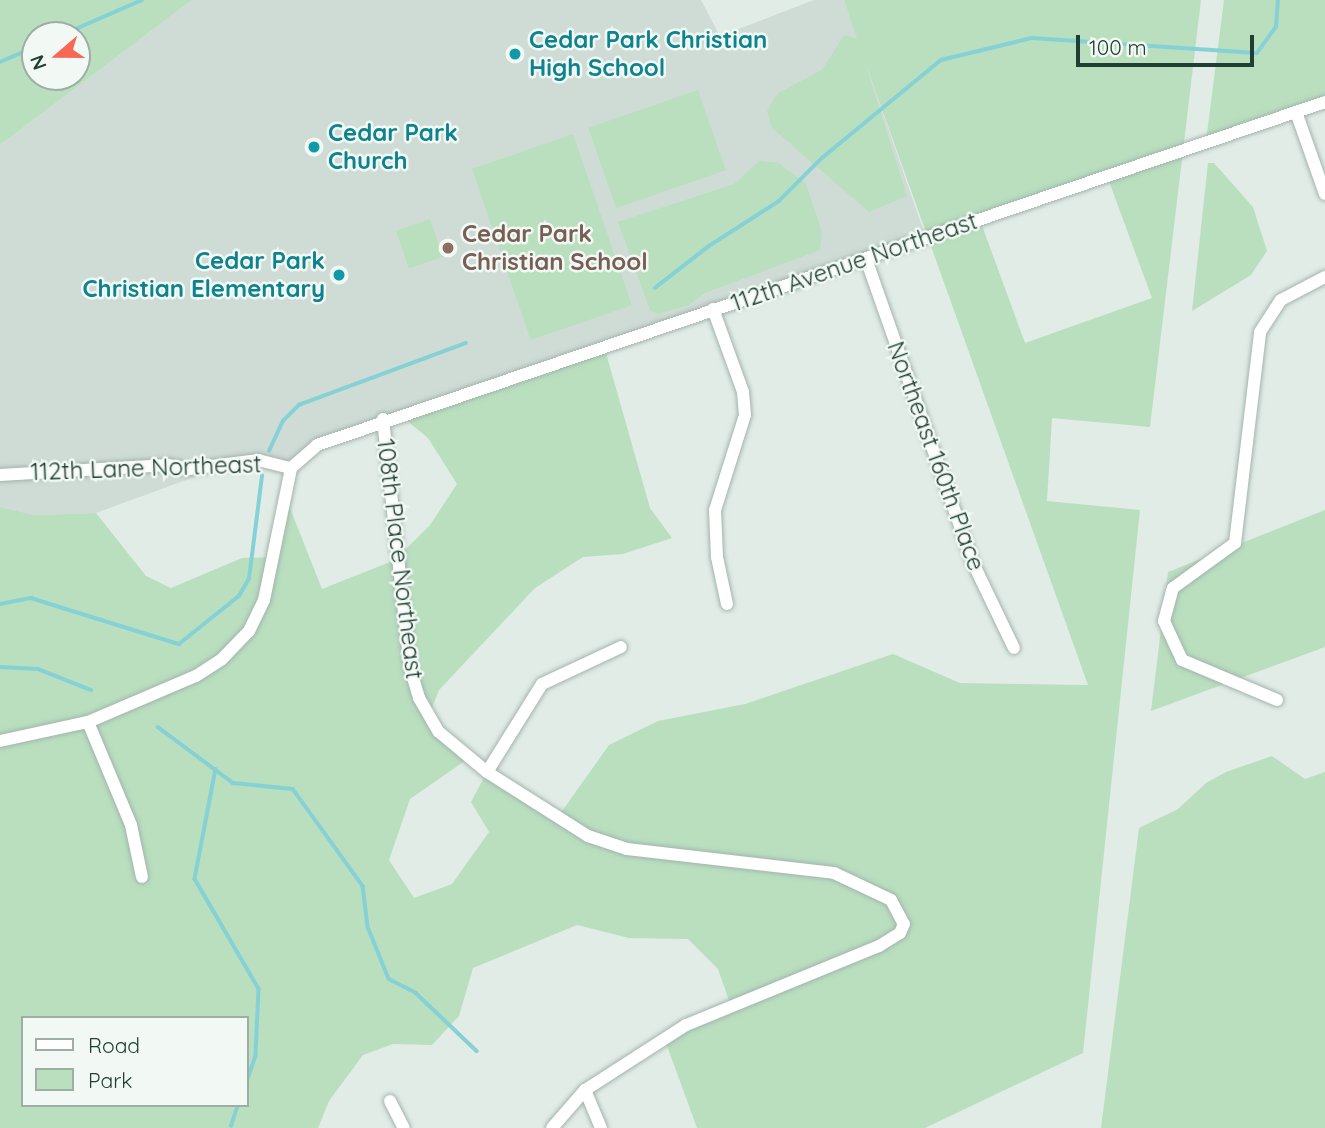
<!DOCTYPE html>
<style>
body{margin:0}
#map{position:relative;width:1325px;height:1128px;overflow:hidden;background:#e1ece6;font-family:Quicksand,sans-serif}
div>[style]{position:absolute}
[style*='--x']{left:calc(var(--x)*1px);top:calc(var(--y)*1px);width:calc(var(--w)*1px);rotate:calc(var(--a)*1deg)}
.built>*{inset:0;background:#cfdcd5}
.green>*{inset:0;background:#b9dfbf;transform-origin:0 0}
.stream>*{height:3.5px;margin:-1.75px;padding:0 1.75px;transform-origin:1.75px;border-radius:1.75px;background:#86d1d5}
.roads{filter:drop-shadow(0 0 2px #a3b4ad) drop-shadow(0 0 2px #a3b4ad)}
.street>*{height:12px;margin:-6px;padding:0 6px;transform-origin:6px;border-radius:6px;background:#fff}
.dots>*{width:19px;height:19px;translate:-50% -50%;box-sizing:border-box;border:4px solid #f2f9f4;border-radius:50%}
span{translate:-50% -50%;white-space:nowrap;text-align:center;line-height:1.15;-webkit-text-stroke:5px #f2f9f4;paint-order:stroke}
.culture-label{font-size:24px;color:#0d838f;font-weight:700}
.left{translate:0 -50%;text-align:left}
.right{translate:-100% -50%;text-align:right}
.education-label{font-size:24px;color:#785e54;font-weight:700}
.street-label{font-size:24px;color:#203e33}
.legend{position:absolute;left:21px;top:1016px;width:228px;height:91px;box-sizing:border-box;background:#f2f9f4;border:2px solid #9eaea7;margin:0;padding:9px 12px;list-style:none;font-size:21px;color:#203e33}
.legend li{display:flex;align-items:center;gap:14px;height:35px}
.legend b{width:35px;border:2px solid #9eaea7}
.north{position:absolute;left:21px;top:21px;width:70px;height:70px;box-sizing:border-box;background:#f2f9f4;border:2px solid #9eaea7;border-radius:50%;rotate:250deg;font-size:19px;font-weight:700;line-height:28px;text-align:center;color:#203e33}
.north::after{content:'';display:block;margin:auto;width:24px;height:32px;background:#f96852;clip-path:polygon(50% 0,100% 100%,50% 72%,0 100%)}
.scale{position:absolute;left:1076px;top:35px;width:178px;height:32px;box-sizing:border-box;border:4px solid #203e33;border-top:0;padding-left:9px;font-size:21px;line-height:24px;white-space:nowrap;color:#203e33;-webkit-text-stroke:5px #f2f9f4;paint-order:stroke}
</style>
<div id="map">
<div class="built">
<i style="clip-path:polygon(192px 0,701px 0,720px 36px,814px 0,844px 0,926px 238px,338px 435px,291px 468px,238px 461px,96px 513px,35px 515px,0 507px,0 145px)"></i>
</div>
<div class="green">
<i style="clip-path:polygon(evenodd,0 0,192px 0,0 145px,0 0,35px 35px,77px 35px,77px 77px,35px 77px,35px 35px)"></i>
<i style="clip-path:polygon(evenodd,844px 0,1201px 0,1150px 427px,1052px 418px,1047px 501px,1140px 510px,1083px 1053px,925px 1128px,697px 1128px,666px 1043px,732px 1009px,718px 969px,688px 939px,629px 938px,577px 925px,473px 968px,459px 1016px,432px 1045px,393px 1044px,363px 1055px,329px 1101px,318px 1128px,0 1128px,0 507px,35px 515px,96px 513px,146px 576px,171px 588px,242px 558px,274px 557px,286px 498px,322px 589px,395px 560px,430px 525px,457px 484px,428px 438px,399px 414px,604px 346px,650px 508px,672px 538px,623px 554px,583px 557px,535px 588px,439px 690px,427px 720px,472px 756px,410px 799px,389px 860px,414px 898px,452px 884px,489px 832px,471px 802px,487px 772px,560px 814px,609px 745px,658px 721px,745px 704px,893px 654px,960px 683px,1088px 685px,864px 59px,907px 196px,869px 212px,772px 128px,767px 111px,778px 93px,822px 70px,844px 35px,857px 39px,844px 0,1107px 176px,1152px 298px,1025px 343px,980px 220px,1107px 176px,844px 0,23px 1018px,247px 1018px,247px 1105px,23px 1105px,23px 1018px)"></i>
<i style="clip-path:polygon(1224px 0,1325px 0,1325px 102px,1206px 141px)"></i>
<i style="left:698px;top:90px;width:85px;height:116px;rotate:71deg"></i>
<i style="left:573px;top:134px;width:181px;height:107px;rotate:71deg"></i>
<i style="clip-path:polygon(759px 161px,779px 163px,806px 184px,822px 232px,820px 250px,705px 293px,689px 305px,658px 314px,650px 310px,618px 222px,734px 184px)"></i>
<i style="clip-path:polygon(1208px 163px,1214px 163px,1253px 207px,1267px 251px,1251px 275px,1192px 311px)"></i>
<i style="left:430px;top:219px;width:40px;height:36px;rotate:71deg"></i>
<i style="clip-path:polygon(1325px 510px,1325px 647px,1151px 711px,1168px 572px)"></i>
<i style="clip-path:polygon(1272px 756px,1305px 779px,1325px 772px,1325px 1128px,1101px 1128px,1139px 828px,1178px 809px,1206px 783px,1226px 772px)"></i>
</div>
<div class="stream">
<i style="--x:62;--y:35;--w:87;--a:-23.6"></i>
<i style="--x:0;--y:62;--w:38;--a:-23"></i>
<i style="--x:655;--y:288;--w:68;--a:-37.9"></i>
<i style="--x:709;--y:246;--w:83;--a:-32.7"></i>
<i style="--x:779;--y:201;--w:61;--a:-45"></i>
<i style="--x:822;--y:158;--w:154;--a:-39.5"></i>
<i style="--x:941;--y:60;--w:94;--a:-13.6"></i>
<i style="--x:1032;--y:38;--w:225;--a:3.8"></i>
<i style="--x:1257;--y:53;--w:32;--a:-54"></i>
<i style="--x:1276;--y:27;--w:27;--a:-86"></i>
<i style="--x:269;--y:451;--w:33;--a:-65"></i>
<i style="--x:283;--y:421;--w:23;--a:-45"></i>
<i style="--x:299;--y:405;--w:178;--a:-20.4"></i>
<i style="--x:0;--y:604;--w:32;--a:-11"></i>
<i style="--x:31;--y:598;--w:155;--a:17.3"></i>
<i style="--x:179;--y:644;--w:77;--a:-38.7"></i>
<i style="--x:239;--y:596;--w:20;--a:-60"></i>
<i style="--x:249;--y:579;--w:104;--a:-82.8"></i>
<i style="--x:0;--y:667;--w:38;--a:3"></i>
<i style="--x:38;--y:669;--w:57;--a:21.6"></i>
<i style="--x:158;--y:727;--w:94;--a:36.7"></i>
<i style="--x:233;--y:783;--w:60;--a:5.7"></i>
<i style="--x:293;--y:789;--w:120;--a:54.2"></i>
<i style="--x:363;--y:886;--w:41;--a:83"></i>
<i style="--x:368;--y:927;--w:56;--a:68"></i>
<i style="--x:389;--y:979;--w:30;--a:27"></i>
<i style="--x:416;--y:993;--w:84;--a:43.6"></i>
<i style="--x:216;--y:769;--w:112;--a:100.8"></i>
<i style="--x:195;--y:879;--w:127;--a:59.8"></i>
<i style="--x:259;--y:989;--w:67;--a:92.6"></i>
<i style="--x:256;--y:1056;--w:28;--a:109"></i>
<i style="--x:231;--y:1126;--w:22;--a:-72"></i>
</div>
<div class="roads">
<div class="street">
<i style="--x:1296;--y:112;--w:87;--a:70.5"></i>
<i style="--x:866;--y:259;--w:324;--a:70.6"></i>
<i style="--x:974;--y:565;--w:92;--a:64.3"></i>
<i style="--x:713;--y:309;--w:88;--a:70.1"></i>
<i style="--x:743;--y:392;--w:23;--a:85"></i>
<i style="--x:745;--y:415;--w:100;--a:107.5"></i>
<i style="--x:715;--y:510;--w:47;--a:87.6"></i>
<i style="--x:717;--y:557;--w:48;--a:78"></i>
<i style="--x:383;--y:419;--w:250;--a:83.8"></i>
<i style="--x:410;--y:668;--w:31;--a:73"></i>
<i style="--x:419;--y:698;--w:39;--a:60"></i>
<i style="--x:439;--y:732;--w:62;--a:39.8"></i>
<i style="--x:487;--y:772;--w:120;--a:32.4"></i>
<i style="--x:588;--y:836;--w:41;--a:18.4"></i>
<i style="--x:627;--y:849;--w:208;--a:6.6"></i>
<i style="--x:834;--y:873;--w:63;--a:25.3"></i>
<i style="--x:891;--y:900;--w:27;--a:62"></i>
<i style="--x:904;--y:924;--w:10;--a:114"></i>
<i style="--x:900;--y:933;--w:25;--a:148"></i>
<i style="--x:879;--y:946;--w:209;--a:157.7"></i>
<i style="--x:686;--y:1025;--w:120;--a:147.2"></i>
<i style="--x:585;--y:1090;--w:50;--a:131"></i>
<i style="--x:0;--y:475;--w:168;--a:-3.4"></i>
<i style="--x:168;--y:465;--w:21;--a:11"></i>
<i style="--x:189;--y:469;--w:70;--a:-7.4"></i>
<i style="--x:258;--y:460;--w:34;--a:14"></i>
<i style="--x:1277;--y:700;--w:103;--a:-157.2"></i>
<i style="--x:1182;--y:660;--w:43;--a:-114.8"></i>
<i style="--x:1164;--y:621;--w:34;--a:-75"></i>
<i style="--x:1173;--y:588;--w:77;--a:-36"></i>
<i style="--x:1235;--y:543;--w:212;--a:-83.2"></i>
<i style="--x:1260;--y:332;--w:38;--a:-57"></i>
<i style="--x:1281;--y:300;--w:50;--a:-27.6"></i>
<i style="--x:88;--y:722;--w:112;--a:67.3"></i>
<i style="--x:131;--y:825;--w:53;--a:78.1"></i>
<i style="--x:0;--y:741;--w:90;--a:-12.2"></i>
<i style="--x:88;--y:722;--w:117;--a:-23.1"></i>
<i style="--x:196;--y:676;--w:31;--a:-33"></i>
<i style="--x:222;--y:659;--w:39;--a:-46"></i>
<i style="--x:249;--y:631;--w:34;--a:-64"></i>
<i style="--x:264;--y:600;--w:135;--a:-78.4"></i>
<i style="--x:291;--y:468;--w:35;--a:-41"></i>
<i style="--x:317;--y:445;--w:1065;--a:-18.79"></i>
<i style="--x:487;--y:772;--w:104;--a:-58"></i>
<i style="--x:542;--y:684;--w:87;--a:-25.1"></i>
<i style="--x:585;--y:1090;--w:41;--a:67.2"></i>
<i style="--x:390;--y:1101;--w:30;--a:63"></i>
</div>
</div>
<div class="dots">
<i style="left:515px;top:54px;background:#0f9aa8"></i>
<i style="left:314px;top:147px;background:#0f9aa8"></i>
<i style="left:448px;top:248px;background:#8d6e63"></i>
<i style="left:339px;top:275px;background:#0f9aa8"></i>
</div>
<div class="culture-label">
<span class="left" style="left:529px;top:54px">Cedar Park Christian<br>High School</span>
<span class="left" style="left:328px;top:147px">Cedar Park<br>Church</span>
<span class="right" style="left:325px;top:275px">Cedar Park<br>Christian Elementary</span>
</div>
<div class="education-label">
<span class="left" style="left:462px;top:248px">Cedar Park<br>Christian School</span>
</div>
<div class="street-label">
<span style="left:854px;top:262px;rotate:-19deg">112th Avenue Northeast</span>
<span style="left:936px;top:456px;rotate:70deg">Northeast 160th Place</span>
<span style="left:146px;top:468px;rotate:-2deg">112th Lane Northeast</span>
<span style="left:400px;top:559px;rotate:83deg">108th Place Northeast</span>
</div>
<ul class="legend">
<li><b style="height:9px;background:#fff"></b>Road</li>
<li><b style="height:19px;background:#b9dfbf"></b>Park</li>
</ul>
<div class="north">N</div>
<div class="scale">100 m</div>
</div>
